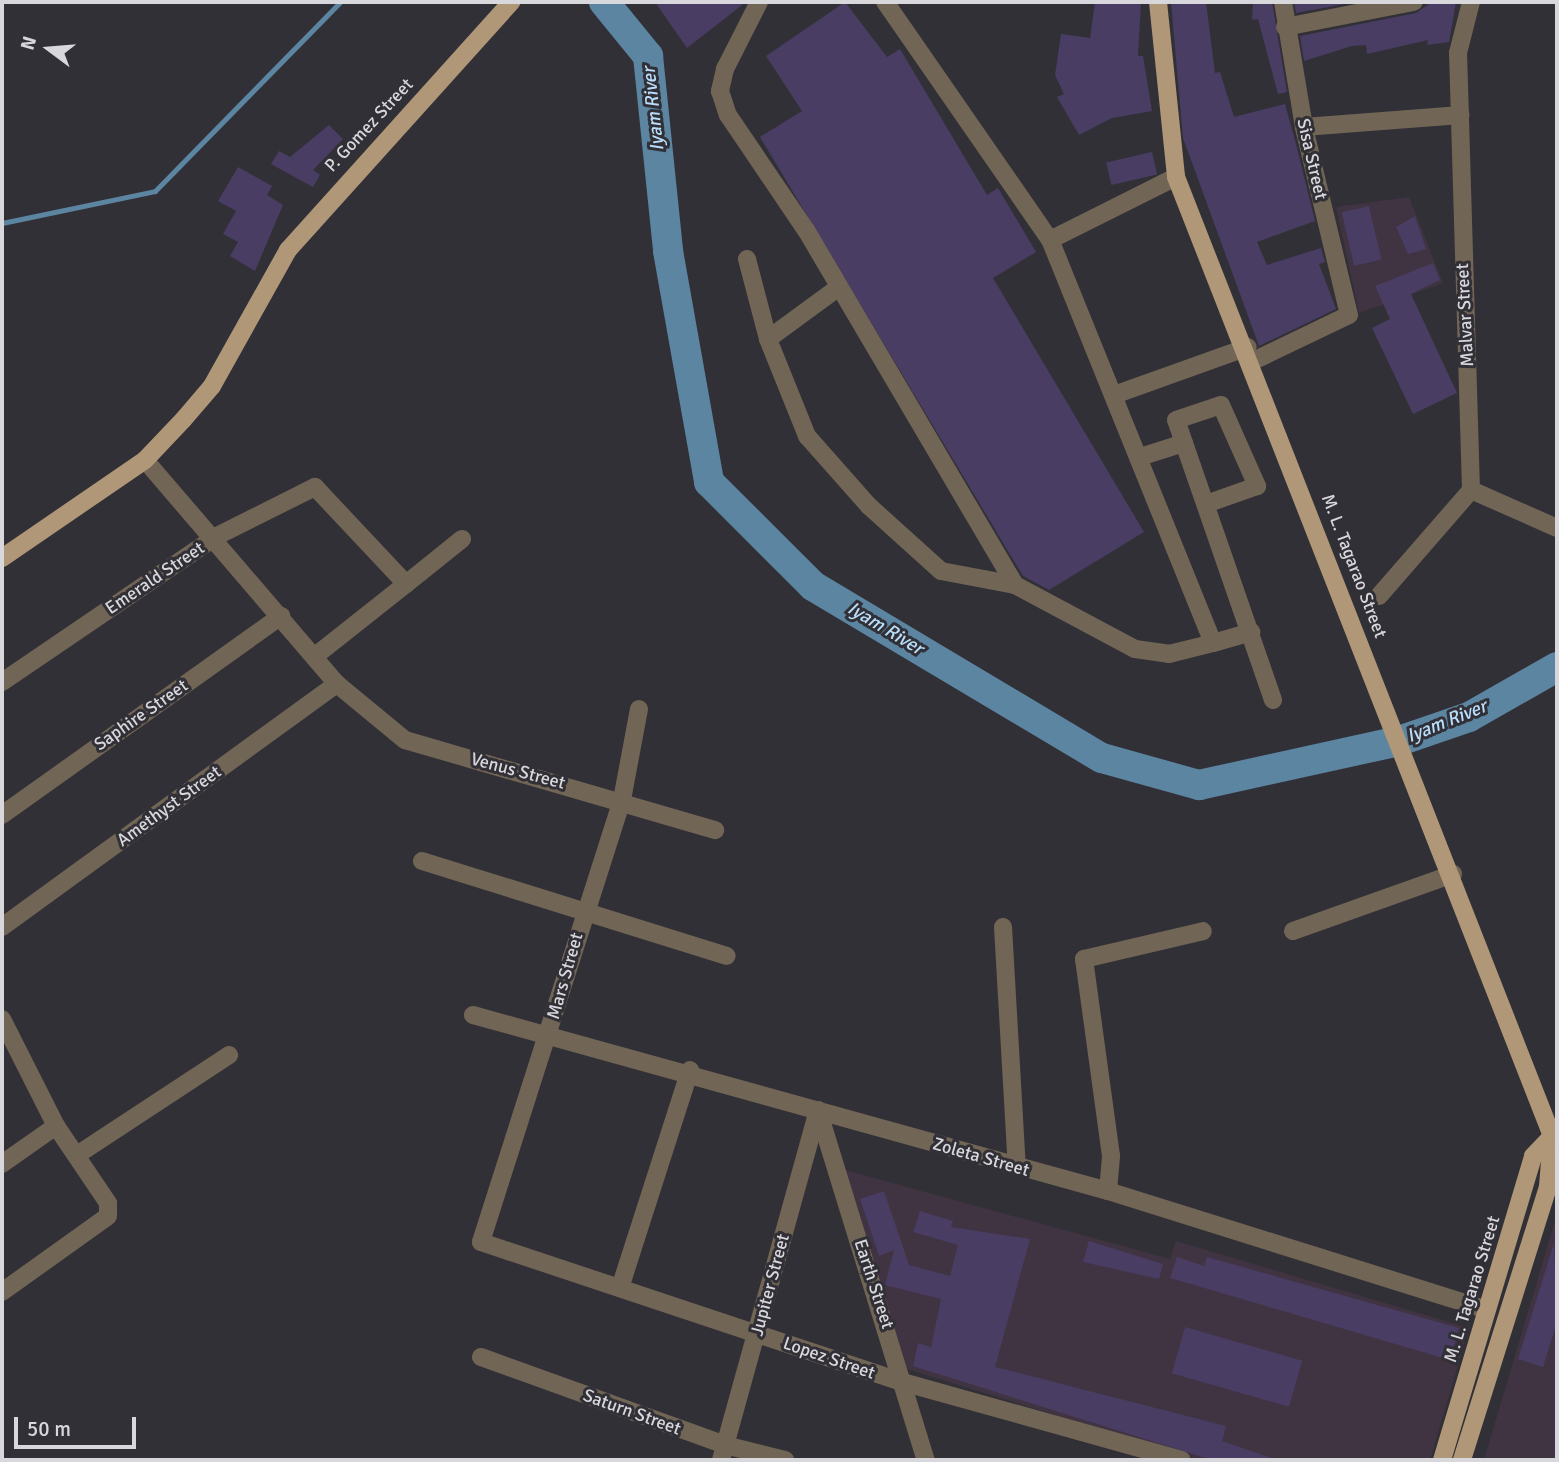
<!DOCTYPE html>
<style>
body{margin:0}
#map{position:relative;width:1559px;height:1462px;overflow:hidden;background:#323037;font-family:Signika,sans-serif}
div>[style]{position:absolute}
[style*='--x']{left:calc(var(--x)*1px);top:calc(var(--y)*1px);width:calc(var(--w)*1px);rotate:calc(var(--a)*1deg)}
.education>*{inset:0;background:#403342}
.stream>*{height:5px;margin:-2.5px;padding:0 2.5px;transform-origin:2.5px;border-radius:2.5px;background:#5c85a2}
.river>*{height:30px;margin:-15px;padding:0 15px;transform-origin:15px;border-radius:15px;background:#5c85a2}
.building>*{inset:0;background:#493d63;transform-origin:0 0}
.minor>*{height:18px;margin:-9px;padding:0 9px;transform-origin:9px;border-radius:9px;background:#716555}
.major>*{height:18px;margin:-9px;padding:0 9px;transform-origin:9px;border-radius:9px;background:#b09777}
span{translate:-50% -50%;white-space:nowrap;text-align:center;line-height:1.15;-webkit-text-stroke:6px #323037;paint-order:stroke}
.street-label{font-size:18px;color:#d8d7dc}
.water-label{font-size:19px;color:#b8defb;font-style:italic}
.frame{position:absolute;inset:0;border:4px solid #d8d7dc;pointer-events:none}
.north{position:absolute;left:14px;top:14px;width:70px;height:70px;-webkit-text-stroke:5px #323037;paint-order:stroke;rotate:286deg;font-size:19px;font-weight:700;line-height:28px;text-align:center;color:#d8d7dc}
.north::after{content:'';display:block;margin:auto;width:24px;height:32px;background:#d8d7dc;clip-path:polygon(50% 0,100% 100%,50% 72%,0 100%)}
.scale{position:absolute;left:14px;top:1417px;width:122px;height:32px;box-sizing:border-box;border:4px solid #d8d7dc;border-top:0;padding-left:9px;font-size:21px;line-height:24px;white-space:nowrap;color:#d8d7dc;-webkit-text-stroke:5px #323037;paint-order:stroke}
</style>
<div id="map">
<div class="education">
<i style="clip-path:polygon(1409px 197px,1443px 283px,1359px 313px,1336px 207px)"></i>
<i style="clip-path:polygon(845px 1170px,1170px 1259px,1176px 1241px,1469px 1328px,1430px 1460px,1201px 1460px,907px 1369px)"></i>
<i style="clip-path:polygon(1557px 1214px,1557px 1460px,1484px 1460px)"></i>
</div>
<div class="stream">
<i style="--x:2;--y:223;--w:156;--a:-11.8"></i>
<i style="--x:155;--y:191;--w:264;--a:-45.6"></i>
</div>
<div class="river">
<i style="--x:604;--y:2;--w:70;--a:50.8"></i>
<i style="--x:648;--y:56;--w:196;--a:84.1"></i>
<i style="--x:668;--y:251;--w:235;--a:79.9"></i>
<i style="--x:709;--y:482;--w:147;--a:45"></i>
<i style="--x:813;--y:586;--w:336;--a:30.8"></i>
<i style="--x:1102;--y:758;--w:101;--a:15.6"></i>
<i style="--x:1199;--y:785;--w:205;--a:-12.4"></i>
<i style="--x:1399;--y:741;--w:74;--a:-18.9"></i>
<i style="--x:1469;--y:717;--w:101;--a:-29.6"></i>
</div>
<div class="building">
<i style="clip-path:polygon(655px 2px,746px 2px,687px 48px)"></i>
<i style="clip-path:polygon(845px 2px,887px 57px,900px 49px,987px 195px,998px 188px,1036px 252px,993px 278px,1144px 532px,1049px 590px,1023px 576px,760px 137px,802px 111px,766px 56px)"></i>
<i style="clip-path:polygon(1095px 2px,1141px 2px,1138px 56px,1143px 56px,1152px 111px,1112px 118px,1079px 135px,1057px 97px,1064px 94px,1055px 75px,1061px 34px,1090px 38px)"></i>
<i style="clip-path:polygon(1171px 2px,1206px 2px,1215px 73px,1220px 72px,1234px 117px,1285px 104px,1295px 140px,1315px 221px,1257px 242px,1267px 265px,1321px 248px,1325px 262px,1319px 264px,1336px 309px,1259px 346px,1183px 138px)"></i>
<i style="clip-path:polygon(1253px 2px,1272px 2px,1287px 92px,1278px 94px,1258px 19px,1252px 20px)"></i>
<i style="clip-path:polygon(1294px 2px,1355px 2px,1296px 13px)"></i>
<i style="clip-path:polygon(1432px 2px,1456px 2px,1449px 42px,1427px 45px,1428px 40px,1367px 54px,1366px 45px,1352px 46px,1304px 61px,1300px 36px,1416px 13px)"></i>
<i style="clip-path:polygon(329px 125px,343px 139px,313px 170px,320px 175px,313px 187px,271px 164px,279px 151px,290px 157px)"></i>
<i style="left:1152px;top:152px;width:23px;height:47px;rotate:77deg"></i>
<i style="clip-path:polygon(238px 167px,272px 186px,267px 195px,283px 205px,255px 271px,230px 256px,238px 242px,223px 234px,236px 211px,218px 201px)"></i>
<i style="left:1369px;top:206px;width:55px;height:28px;rotate:77deg"></i>
<i style="clip-path:polygon(1415px 216px,1426px 249px,1408px 254px,1396px 227px)"></i>
<i style="clip-path:polygon(1433px 263px,1440px 280px,1411px 294px,1457px 393px,1413px 414px,1372px 328px,1390px 319px,1375px 286px)"></i>
<i style="clip-path:polygon(884px 1191px,909px 1265px,950px 1276px,958px 1245px,913px 1232px,920px 1211px,953px 1221px,951px 1227px,1030px 1239px,995px 1367px,1226px 1426px,1222px 1441px,1277px 1460px,1212px 1460px,913px 1366px,918px 1343px,931px 1347px,941px 1299px,885px 1285px,894px 1250px,879px 1256px,860px 1199px)"></i>
<i style="clip-path:polygon(1089px 1241px,1163px 1264px,1159px 1279px,1083px 1262px)"></i>
<i style="clip-path:polygon(1554px 1243px,1557px 1322px,1543px 1367px,1518px 1359px)"></i>
<i style="clip-path:polygon(1177px 1257px,1204px 1266px,1207px 1257px,1459px 1328px,1450px 1360px,1170px 1278px)"></i>
<i style="left:1185px;top:1327px;width:122px;height:48px;rotate:16deg"></i>
</div>
<div class="minor">
<i style="--x:759;--y:2;--w:75;--a:116.9"></i>
<i style="--x:725;--y:69;--w:23;--a:103"></i>
<i style="--x:720;--y:91;--w:25;--a:72"></i>
<i style="--x:728;--y:115;--w:139;--a:55.9"></i>
<i style="--x:806;--y:230;--w:412;--a:59.5"></i>
<i style="--x:1015;--y:585;--w:136;--a:28.1"></i>
<i style="--x:1135;--y:649;--w:34;--a:8"></i>
<i style="--x:1169;--y:654;--w:45;--a:-14"></i>
<i style="--x:1213;--y:643;--w:435;--a:-112"></i>
<i style="--x:1050;--y:240;--w:290;--a:-124.7"></i>
<i style="--x:1285;--y:27;--w:131;--a:-11"></i>
<i style="--x:1304;--y:127;--w:157;--a:-4.4"></i>
<i style="--x:1050;--y:240;--w:141;--a:-26.6"></i>
<i style="--x:747;--y:259;--w:83;--a:75.3"></i>
<i style="--x:768;--y:339;--w:105;--a:68.1"></i>
<i style="--x:807;--y:436;--w:94;--a:48.5"></i>
<i style="--x:869;--y:506;--w:97;--a:42.1"></i>
<i style="--x:941;--y:571;--w:75;--a:10.7"></i>
<i style="--x:768;--y:339;--w:88;--a:-36.2"></i>
<i style="--x:1253;--y:361;--w:106;--a:-25.6"></i>
<i style="--x:1349;--y:315;--w:193;--a:-103.5"></i>
<i style="--x:1304;--y:127;--w:127;--a:-99.5"></i>
<i style="--x:1114;--y:395;--w:142;--a:-19.7"></i>
<i style="--x:1184;--y:443;--w:24;--a:-109"></i>
<i style="--x:1176;--y:420;--w:47;--a:-18.4"></i>
<i style="--x:1221;--y:405;--w:89;--a:66"></i>
<i style="--x:1257;--y:486;--w:54;--a:160.6"></i>
<i style="--x:1140;--y:457;--w:46;--a:-17.7"></i>
<i style="--x:1184;--y:443;--w:272;--a:70.9"></i>
<i style="--x:145;--y:460;--w:295;--a:49.4"></i>
<i style="--x:337;--y:684;--w:88;--a:39.5"></i>
<i style="--x:405;--y:740;--w:323;--a:16.2"></i>
<i style="--x:1471;--y:490;--w:94;--a:23.8"></i>
<i style="--x:406;--y:584;--w:72;--a:-38.8"></i>
<i style="--x:1379;--y:596;--w:140;--a:-49"></i>
<i style="--x:1471;--y:490;--w:437;--a:-91.7"></i>
<i style="--x:1458;--y:53;--w:53;--a:-75.7"></i>
<i style="--x:1213;--y:643;--w:40;--a:-16"></i>
<i style="--x:2;--y:682;--w:258;--a:-34.2"></i>
<i style="--x:215;--y:537;--w:112;--a:-26.6"></i>
<i style="--x:315;--y:487;--w:133;--a:46.8"></i>
<i style="--x:406;--y:584;--w:116;--a:141.6"></i>
<i style="--x:639;--y:709;--w:93;--a:100.6"></i>
<i style="--x:622;--y:800;--w:464;--a:107.7"></i>
<i style="--x:481;--y:1242;--w:448;--a:18.4"></i>
<i style="--x:906;--y:1383;--w:286;--a:15.6"></i>
<i style="--x:2;--y:815;--w:343;--a:-35.5"></i>
<i style="--x:422;--y:861;--w:319;--a:17.3"></i>
<i style="--x:2;--y:927;--w:414;--a:-36"></i>
<i style="--x:1003;--y:927;--w:240;--a:86.7"></i>
<i style="--x:1293;--y:931;--w:170;--a:-19.6"></i>
<i style="--x:473;--y:1015;--w:659;--a:15.49"></i>
<i style="--x:1108;--y:1191;--w:397;--a:17.4"></i>
<i style="--x:2;--y:1019;--w:120;--a:63.2"></i>
<i style="--x:56;--y:1126;--w:66;--a:144.9"></i>
<i style="--x:818;--y:1110;--w:366;--a:72.9"></i>
<i style="--x:77;--y:1155;--w:182;--a:-33.3"></i>
<i style="--x:1108;--y:1191;--w:35;--a:-85"></i>
<i style="--x:1111;--y:1156;--w:199;--a:-97.8"></i>
<i style="--x:1084;--y:959;--w:122;--a:-13.2"></i>
<i style="--x:620;--y:1288;--w:229;--a:-72.2"></i>
<i style="--x:2;--y:1292;--w:130;--a:-35.6"></i>
<i style="--x:108;--y:1216;--w:13;--a:-90"></i>
<i style="--x:108;--y:1203;--w:93;--a:-124"></i>
<i style="--x:481;--y:1357;--w:259;--a:19.8"></i>
<i style="--x:725;--y:1445;--w:62;--a:14"></i>
<i style="--x:721;--y:1460;--w:363;--a:-74.5"></i>
</div>
<div class="major">
<i style="--x:1158;--y:2;--w:176;--a:84.1"></i>
<i style="--x:1176;--y:177;--w:1030;--a:68.59"></i>
<i style="--x:1552;--y:1136;--w:51;--a:94.5"></i>
<i style="--x:1548;--y:1187;--w:286;--a:107.5"></i>
<i style="--x:2;--y:558;--w:173;--a:-34.4"></i>
<i style="--x:145;--y:460;--w:55;--a:-46.5"></i>
<i style="--x:183;--y:420;--w:45;--a:-49.5"></i>
<i style="--x:212;--y:386;--w:156;--a:-60.8"></i>
<i style="--x:288;--y:250;--w:334;--a:-48"></i>
<i style="--x:1442;--y:1460;--w:317;--a:-73.3"></i>
<i style="--x:1533;--y:1156;--w:28;--a:-46"></i>
</div>
<div class="street-label">
<span style="left:369px;top:125px;rotate:-47deg">P. Gomez Street</span>
<span style="left:1312px;top:159px;rotate:77deg">Sisa Street</span>
<span style="left:1465px;top:315px;rotate:-93deg">Malvar Street</span>
<span style="left:1354px;top:566px;rotate:69deg">M. L. Tagarao Street</span>
<span style="left:155px;top:578px;rotate:-34deg">Emerald Street</span>
<span style="left:141px;top:715px;rotate:-35deg">Saphire Street</span>
<span style="left:518px;top:771px;rotate:15deg">Venus Street</span>
<span style="left:169px;top:806px;rotate:-36deg">Amethyst Street</span>
<span style="left:565px;top:976px;rotate:-74deg">Mars Street</span>
<span style="left:981px;top:1157px;rotate:16deg">Zoleta Street</span>
<span style="left:874px;top:1284px;rotate:72deg">Earth Street</span>
<span style="left:770px;top:1285px;rotate:-75deg">Jupiter Street</span>
<span style="left:1472px;top:1289px;rotate:-73deg">M. L. Tagarao Street</span>
<span style="left:829px;top:1358px;rotate:19deg">Lopez Street</span>
<span style="left:632px;top:1412px;rotate:20deg">Saturn Street</span>
</div>
<div class="water-label">
<span style="left:654px;top:109px;rotate:-96deg">Iyam River</span>
<span style="left:885px;top:629px;rotate:31deg">Iyam River</span>
<span style="left:1447px;top:722px;rotate:-22deg">Iyam River</span>
</div>
<div class="frame"></div>
<div class="north">N</div>
<div class="scale">50 m</div>
</div>
